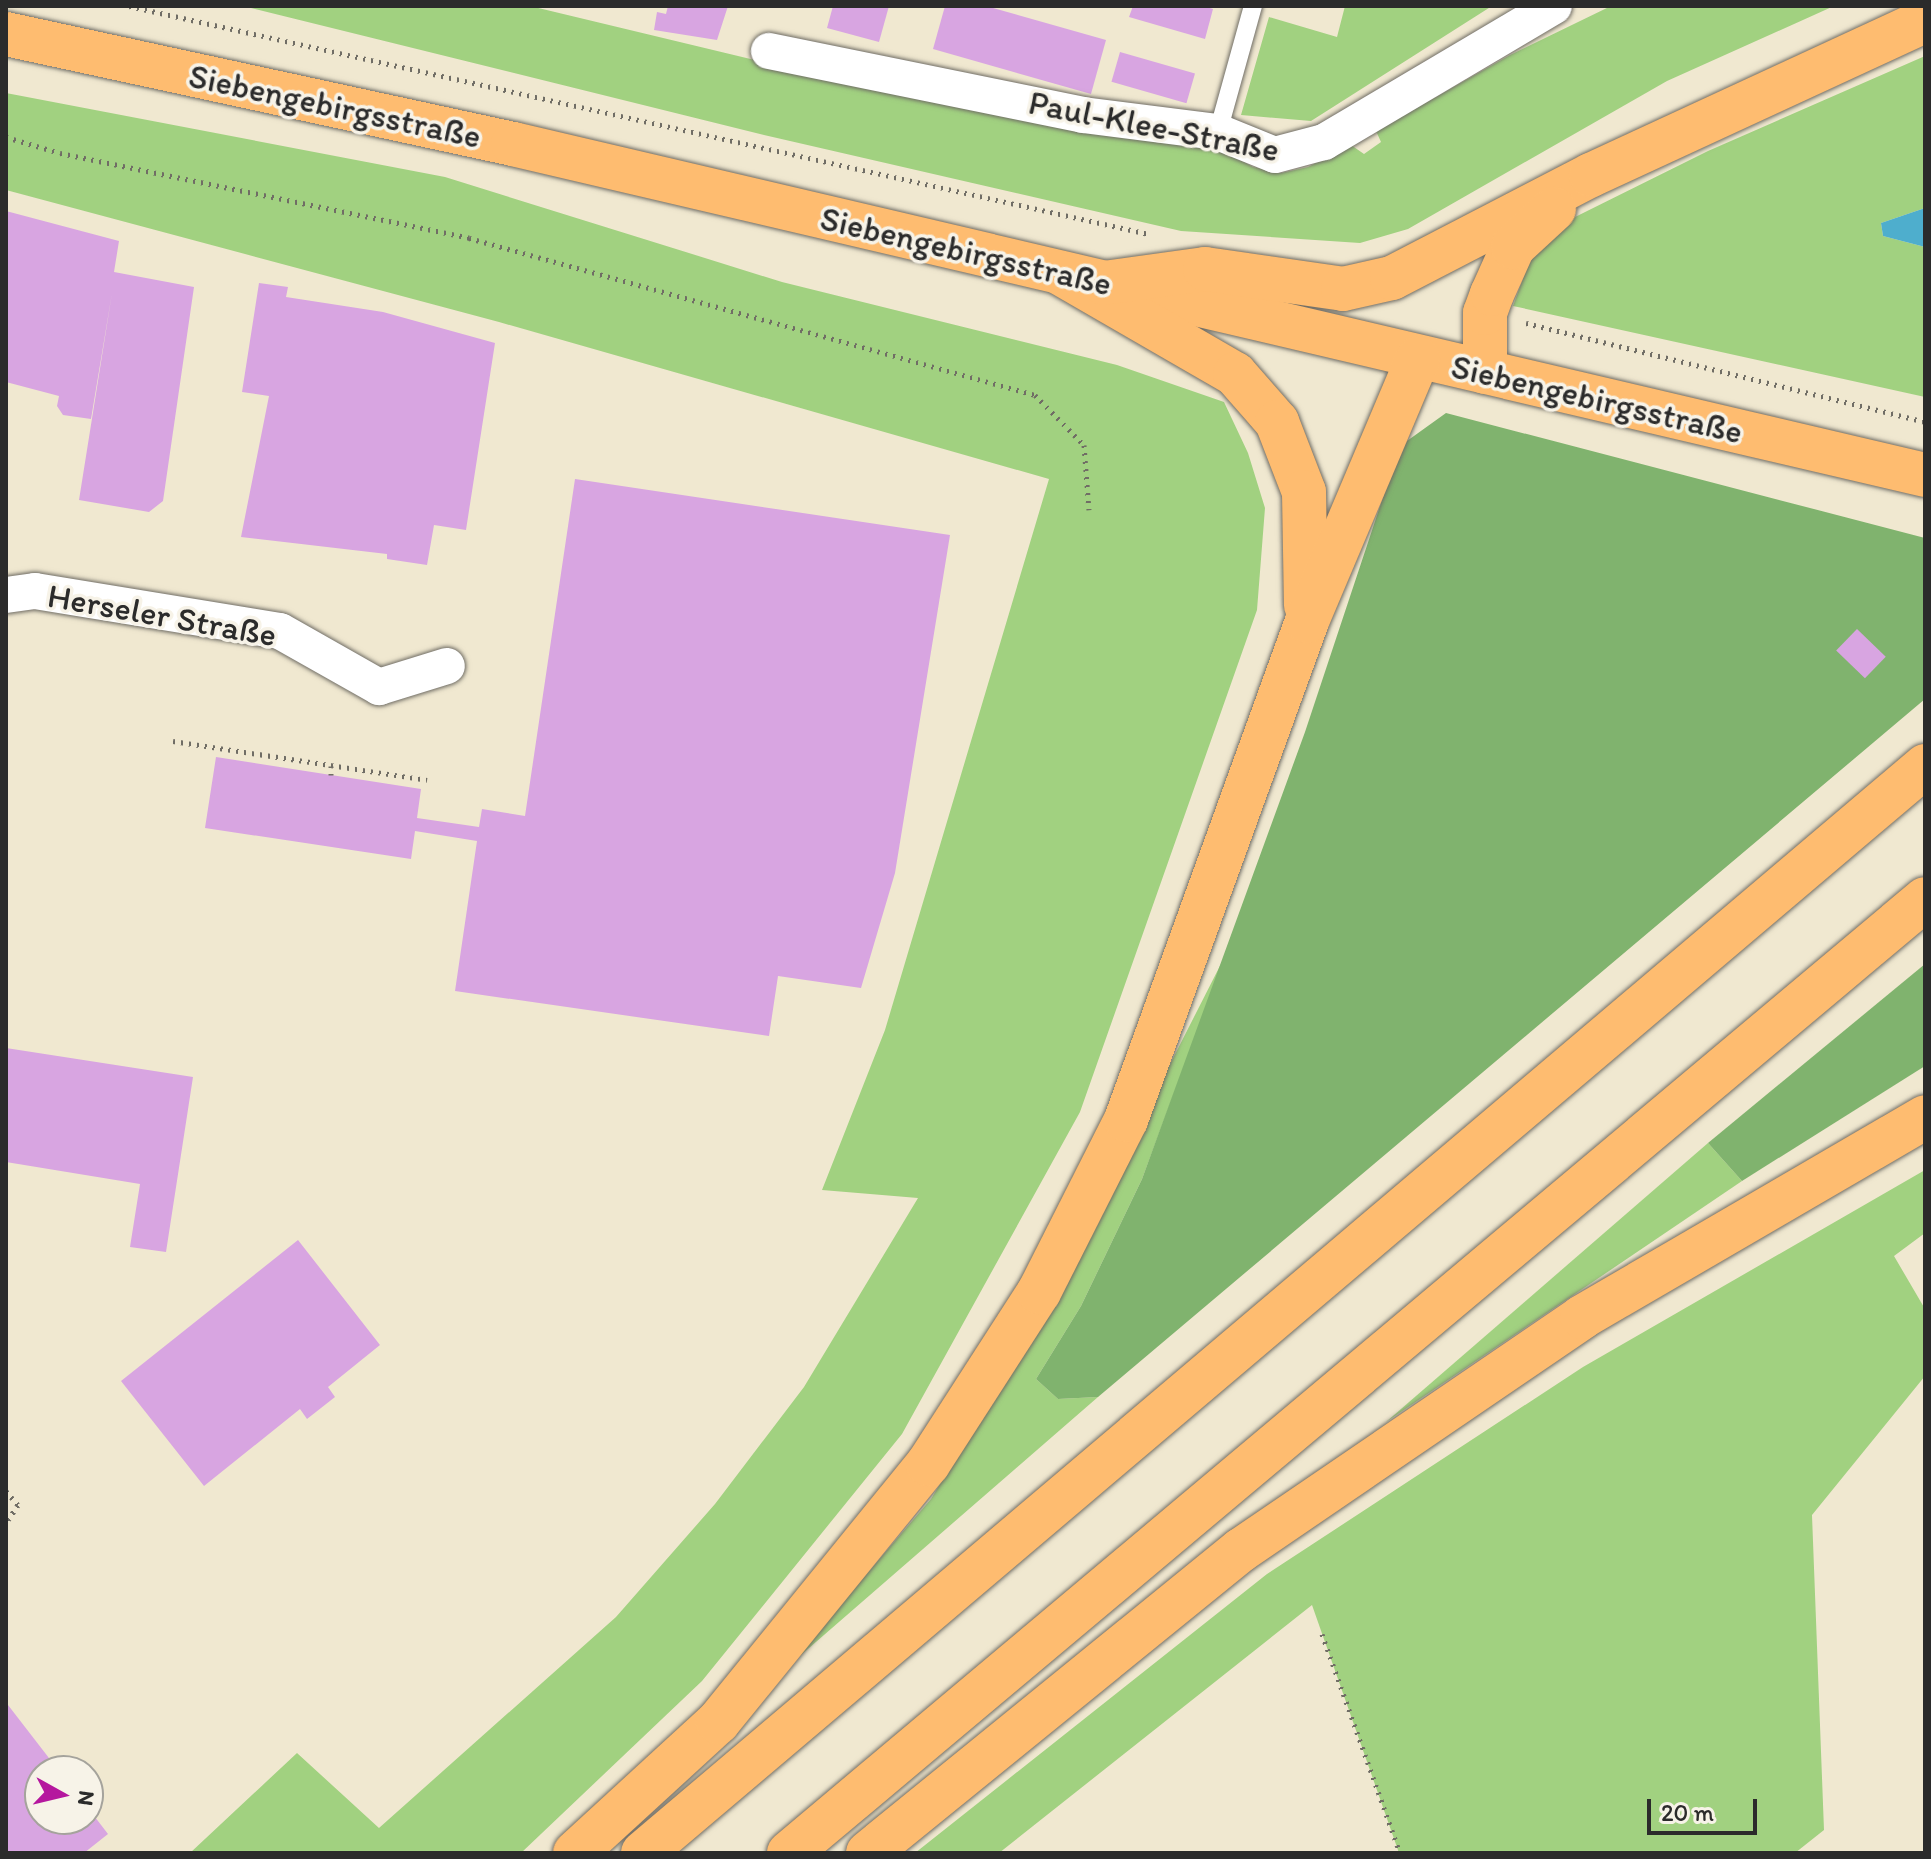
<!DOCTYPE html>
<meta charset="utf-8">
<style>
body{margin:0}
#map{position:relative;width:1931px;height:1859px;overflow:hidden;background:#f0e8d0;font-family:Itim,sans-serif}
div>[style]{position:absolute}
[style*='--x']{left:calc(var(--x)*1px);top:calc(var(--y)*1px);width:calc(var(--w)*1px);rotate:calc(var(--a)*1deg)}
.green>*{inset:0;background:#a1d180}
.forest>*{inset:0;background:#80b36e}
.water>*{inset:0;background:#4eaecd}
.building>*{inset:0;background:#d8a5e1;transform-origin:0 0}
.path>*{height:5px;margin-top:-2.5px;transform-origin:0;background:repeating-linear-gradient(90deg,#706d65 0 2px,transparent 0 8px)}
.roads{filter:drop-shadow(0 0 2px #706d65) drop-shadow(0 0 2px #706d65)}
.service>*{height:18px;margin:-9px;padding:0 9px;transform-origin:9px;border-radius:9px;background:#fff}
.minor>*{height:36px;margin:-18px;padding:0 18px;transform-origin:18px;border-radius:18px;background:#fff}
.primary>*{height:44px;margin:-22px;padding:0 22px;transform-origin:22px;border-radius:22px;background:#febc70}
.motorway>*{height:44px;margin:-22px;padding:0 22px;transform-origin:22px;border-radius:22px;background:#febc70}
span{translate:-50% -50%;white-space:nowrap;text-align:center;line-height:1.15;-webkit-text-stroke:7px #f7f3e8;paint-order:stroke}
.street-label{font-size:34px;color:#2b2b2b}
.frame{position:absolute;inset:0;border:8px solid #2b2b2b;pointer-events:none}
.north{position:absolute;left:24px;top:1755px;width:80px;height:80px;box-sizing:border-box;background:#f7f3e8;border:2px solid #a5a39c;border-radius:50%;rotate:98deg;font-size:22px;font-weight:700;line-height:32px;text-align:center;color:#2b2b2b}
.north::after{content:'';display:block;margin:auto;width:28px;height:36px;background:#b5179e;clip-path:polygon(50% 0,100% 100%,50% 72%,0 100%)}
.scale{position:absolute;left:1647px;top:1799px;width:110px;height:36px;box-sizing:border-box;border:4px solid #2b2b2b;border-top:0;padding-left:10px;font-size:24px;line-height:28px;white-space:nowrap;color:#2b2b2b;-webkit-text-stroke:6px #f7f3e8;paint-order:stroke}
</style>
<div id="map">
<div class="green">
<i style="clip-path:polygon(243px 6px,530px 6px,763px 62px,1223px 150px,1253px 167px,1281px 173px,1308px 167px,1351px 145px,1364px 154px,1381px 142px,1376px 131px,1510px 55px,1611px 6px,1834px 6px,1667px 81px,1408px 229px,1360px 243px,1181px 231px,764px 135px)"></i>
<i style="clip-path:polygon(1345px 6px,1492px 6px,1311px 121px,1241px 115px,1269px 17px,1337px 37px)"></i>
<i style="clip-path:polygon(1925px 56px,1925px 208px,1881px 223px,1883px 236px,1925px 247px,1925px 397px,1513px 306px,1532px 254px,1565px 222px,1708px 151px)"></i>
<i style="clip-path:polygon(6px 93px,445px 177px,782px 282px,1117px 365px,1224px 402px,1248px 453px,1265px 508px,1257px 610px,1080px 1112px,902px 1434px,702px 1681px,521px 1853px,190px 1853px,297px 1753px,379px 1828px,616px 1617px,715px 1504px,804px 1387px,918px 1198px,822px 1190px,885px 1030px,1049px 479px,499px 322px,6px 190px)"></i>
<i style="clip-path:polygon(1225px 956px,1142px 1179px,1081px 1306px,1036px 1379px,1058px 1399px,1098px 1397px,786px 1668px,931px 1499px,1043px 1314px)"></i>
<i style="clip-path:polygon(1708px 1143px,1742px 1181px,1386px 1422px)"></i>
<i style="clip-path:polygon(1925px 1170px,1925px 1233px,1894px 1256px,1925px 1309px,1925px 1376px,1812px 1515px,1824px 1830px,1795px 1853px,1399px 1853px,1312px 1605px,999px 1853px,915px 1853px,1267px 1574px,1583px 1367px)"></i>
</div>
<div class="forest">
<i style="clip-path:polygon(1446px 413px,1925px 538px,1925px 699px,1098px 1397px,1058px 1399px,1036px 1379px,1081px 1306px,1142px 1179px,1305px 732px,1400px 446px)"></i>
<i style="clip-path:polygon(1925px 964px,1925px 1066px,1742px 1181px,1708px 1143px)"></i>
</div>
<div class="water">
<i style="clip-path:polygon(1925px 208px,1925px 247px,1883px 236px,1881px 223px)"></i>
</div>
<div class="building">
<i style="clip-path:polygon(668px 6px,728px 6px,717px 40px,654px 30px,657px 12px,666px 14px)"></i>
<i style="clip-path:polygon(833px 6px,889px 6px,879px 42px,827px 28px)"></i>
<i style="clip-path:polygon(945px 6px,986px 6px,1106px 40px,1091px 94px,933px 49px)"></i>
<i style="clip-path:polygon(1133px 6px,1203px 6px,1213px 9px,1205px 39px,1129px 17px)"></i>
<i style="left:1120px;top:52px;width:78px;height:31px;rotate:16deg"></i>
<i style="clip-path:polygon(6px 211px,119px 241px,114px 272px,194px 287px,163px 501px,149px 512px,79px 500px,112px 293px,91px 419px,63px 415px,57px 406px,59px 396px,6px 382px)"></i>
<i style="clip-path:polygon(259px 283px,288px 287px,286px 297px,383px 312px,495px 343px,466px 530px,434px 525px,427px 565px,387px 559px,387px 554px,241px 537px,269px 396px,242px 392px)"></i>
<i style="clip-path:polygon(575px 479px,950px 535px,895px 873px,861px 988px,778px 976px,769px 1036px,455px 991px,477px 841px,415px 831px,411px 859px,205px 828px,216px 757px,421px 789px,417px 818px,479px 827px,482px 809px,525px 816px)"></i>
<i style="left:1857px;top:629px;width:40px;height:30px;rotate:44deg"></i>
<i style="clip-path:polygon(6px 1048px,193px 1077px,166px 1252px,130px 1247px,140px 1184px,6px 1162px)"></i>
<i style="clip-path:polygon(298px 1240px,380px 1345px,328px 1387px,335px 1397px,307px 1419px,300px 1409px,204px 1486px,121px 1381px)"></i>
<i style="clip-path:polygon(8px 1705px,59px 1771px,40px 1771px,40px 1819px,88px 1819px,88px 1808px,108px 1834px,84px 1853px,6px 1853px)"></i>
</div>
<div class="path">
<i style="--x:129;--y:6;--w:1045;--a:12.6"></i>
<i style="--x:6;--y:137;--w:56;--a:16.5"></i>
<i style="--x:60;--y:153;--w:418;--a:11.7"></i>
<i style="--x:469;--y:238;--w:587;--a:15.5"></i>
<i style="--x:1035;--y:395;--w:70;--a:45.6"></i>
<i style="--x:1084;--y:445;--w:65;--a:85.6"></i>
<i style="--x:1526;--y:323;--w:411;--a:13.9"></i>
<i style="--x:173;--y:741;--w:257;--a:8.7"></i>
<i style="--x:331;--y:775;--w:9;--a:-90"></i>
<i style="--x:6;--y:1491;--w:18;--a:49"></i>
<i style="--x:18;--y:1505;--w:22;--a:124"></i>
<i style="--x:1322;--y:1634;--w:232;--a:70.4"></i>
</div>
<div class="roads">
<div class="service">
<i style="--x:1218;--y:132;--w:131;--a:-74.5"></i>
</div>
<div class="minor">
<i style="--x:769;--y:51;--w:320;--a:11.5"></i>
<i style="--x:1083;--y:115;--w:136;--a:7.2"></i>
<i style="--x:1218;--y:132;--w:61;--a:22"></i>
<i style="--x:1275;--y:155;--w:51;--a:-14.9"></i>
<i style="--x:1324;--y:142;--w:267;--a:-30.6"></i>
<i style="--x:6;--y:595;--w:29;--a:-8"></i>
<i style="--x:35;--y:591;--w:248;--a:9.3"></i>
<i style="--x:280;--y:631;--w:114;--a:29.5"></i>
<i style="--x:379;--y:687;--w:71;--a:-17.2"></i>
</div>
<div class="primary">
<i style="--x:6;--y:34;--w:519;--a:12.24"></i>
<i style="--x:513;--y:144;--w:1450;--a:13.19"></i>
</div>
<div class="motorway">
<i style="--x:1060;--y:273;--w:202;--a:30"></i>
<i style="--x:1235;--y:374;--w:64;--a:48.8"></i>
<i style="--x:1277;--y:422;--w:75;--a:68.9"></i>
<i style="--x:1304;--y:492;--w:113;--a:89"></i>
<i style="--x:1104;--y:283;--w:102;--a:-7.9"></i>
<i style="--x:1205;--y:269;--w:139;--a:8.2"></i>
<i style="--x:1343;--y:289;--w:50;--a:-12.7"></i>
<i style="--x:1392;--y:278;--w:224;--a:-27.4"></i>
<i style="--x:1591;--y:175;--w:368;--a:-24.8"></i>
<i style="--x:1485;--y:372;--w:59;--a:-90"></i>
<i style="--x:1485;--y:313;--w:20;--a:-70"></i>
<i style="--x:1492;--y:294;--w:51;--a:-65.9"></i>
<i style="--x:1513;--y:247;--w:56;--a:-42.8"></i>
<i style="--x:575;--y:1853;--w:194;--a:-42.5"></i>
<i style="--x:718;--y:1722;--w:333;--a:-50.9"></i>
<i style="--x:928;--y:1464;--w:205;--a:-57.2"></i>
<i style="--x:1039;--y:1292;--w:193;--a:-63.2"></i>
<i style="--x:1126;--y:1120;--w:531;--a:-70.06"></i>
<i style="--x:1307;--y:621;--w:285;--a:-67.1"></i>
<i style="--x:643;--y:1853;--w:1681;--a:-40.29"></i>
<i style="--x:789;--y:1853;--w:1483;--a:-40.02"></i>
<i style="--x:868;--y:1853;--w:481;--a:-39.1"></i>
<i style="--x:1241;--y:1550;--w:413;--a:-34.3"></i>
<i style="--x:1582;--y:1317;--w:397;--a:-30.2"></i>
</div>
</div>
<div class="street-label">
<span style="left:335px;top:106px;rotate:12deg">Siebengebirgsstraße</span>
<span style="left:1154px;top:126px;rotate:11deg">Paul-Klee-Straße</span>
<span style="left:966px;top:251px;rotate:13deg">Siebengebirgsstraße</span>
<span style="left:1597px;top:399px;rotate:13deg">Siebengebirgsstraße</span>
<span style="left:162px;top:615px;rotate:10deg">Herseler Straße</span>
</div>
<div class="frame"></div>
<div class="north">N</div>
<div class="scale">20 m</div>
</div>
